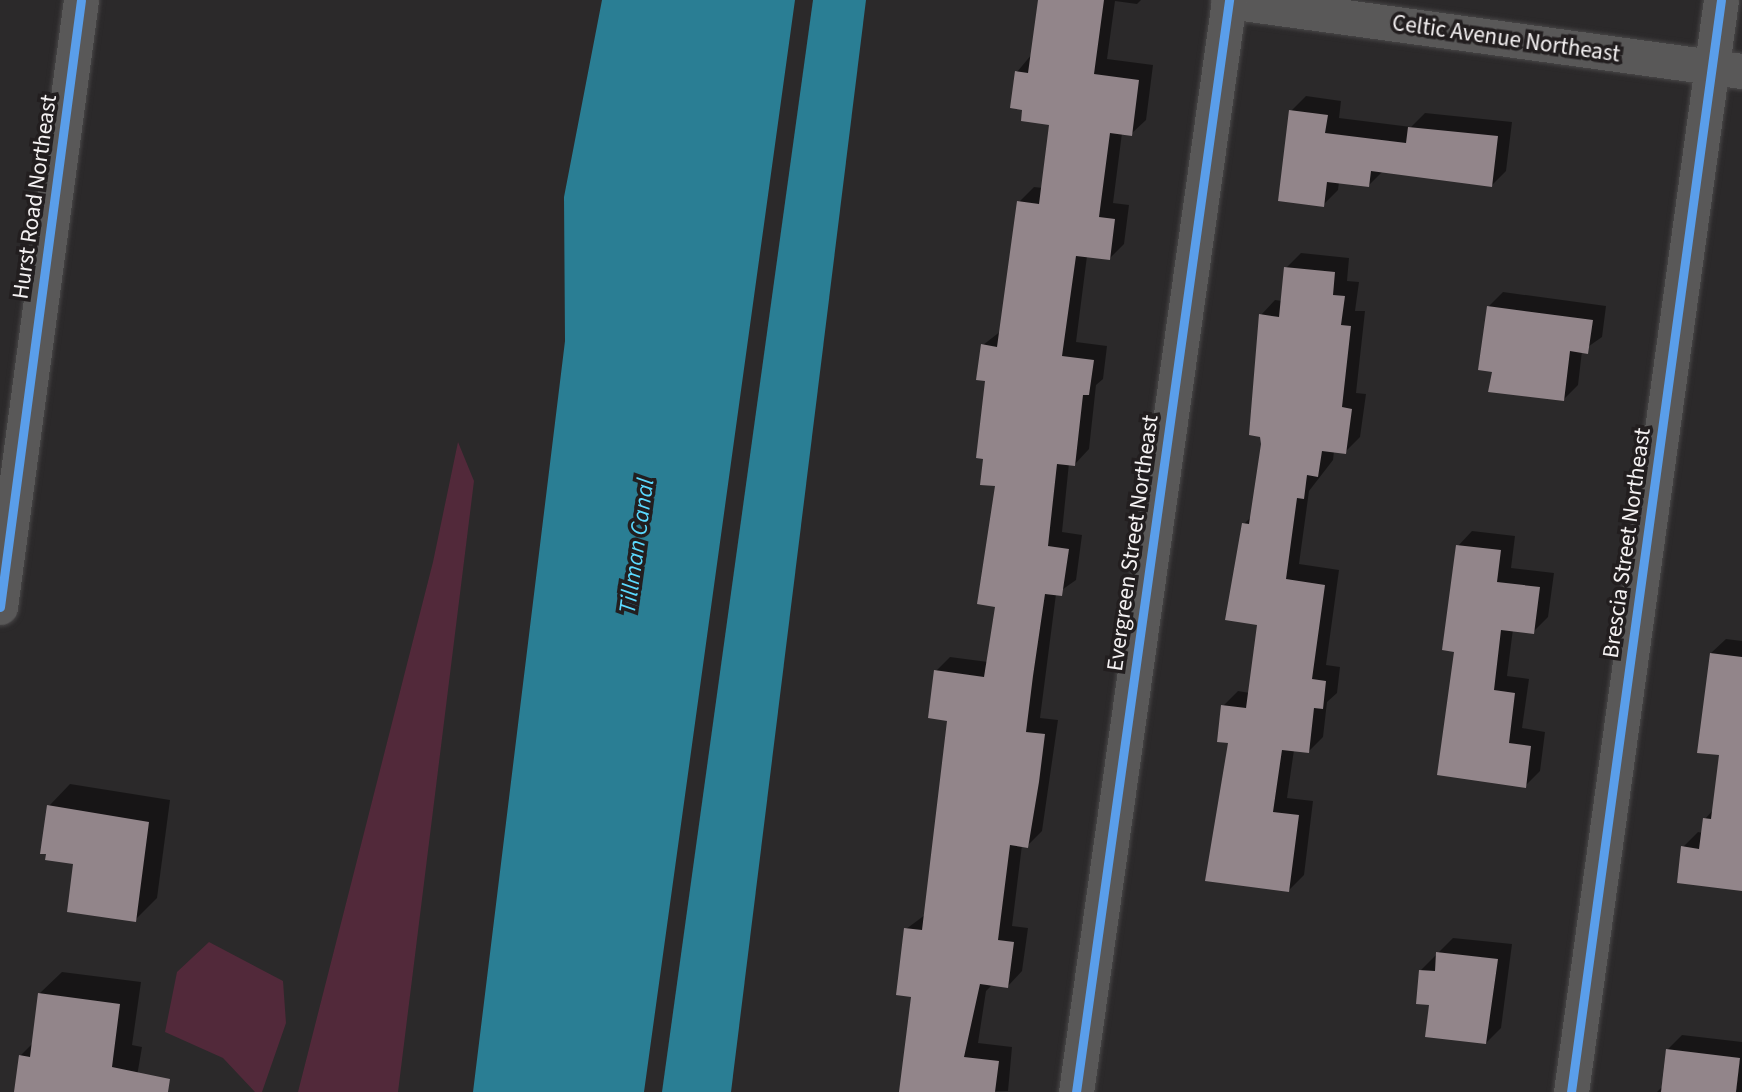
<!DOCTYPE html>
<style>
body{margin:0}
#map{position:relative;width:1742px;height:1092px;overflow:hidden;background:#2b292a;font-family:"Source Sans 3",sans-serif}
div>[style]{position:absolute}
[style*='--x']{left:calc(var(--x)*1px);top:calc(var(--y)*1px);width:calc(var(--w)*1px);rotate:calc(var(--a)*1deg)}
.green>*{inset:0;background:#52293a}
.water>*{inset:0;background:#2a7e94}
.shadow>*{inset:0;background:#0007}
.building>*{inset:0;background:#92858a}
.roads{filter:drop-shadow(0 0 2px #494748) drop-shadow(0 0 2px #494748)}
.minor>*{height:35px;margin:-17.5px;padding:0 17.5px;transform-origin:17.5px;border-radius:17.5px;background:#595858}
.cycleway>*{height:9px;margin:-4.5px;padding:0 4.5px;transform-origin:4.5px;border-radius:4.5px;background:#5a9eea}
span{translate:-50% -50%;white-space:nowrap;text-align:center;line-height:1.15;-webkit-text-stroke:7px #221e1f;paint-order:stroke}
.street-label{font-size:23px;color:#f4f1f2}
.water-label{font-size:24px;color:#5bd9fe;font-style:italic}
</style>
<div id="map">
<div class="green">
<i style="clip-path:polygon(458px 442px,474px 481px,398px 1092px,298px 1092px,433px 562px)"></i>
<i style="clip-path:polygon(209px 942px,283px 981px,286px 1023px,262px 1092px,255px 1092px,223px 1058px,165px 1032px,177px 972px)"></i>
</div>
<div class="water">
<i style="clip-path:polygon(602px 0,795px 0,644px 1092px,473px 1092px,565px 341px,564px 197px)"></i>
<i style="clip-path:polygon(813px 0,866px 0,731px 1092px,662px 1092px)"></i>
</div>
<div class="shadow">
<i style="clip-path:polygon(1077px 0,1141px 0,1137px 4px,1115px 1px,1107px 59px,1153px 65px,1146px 120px,1131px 134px,1122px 133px,1113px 203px,1129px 205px,1124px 244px,1110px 258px,1087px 256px,1076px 342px,1107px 346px,1103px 379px,1096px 385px,1089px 449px,1075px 464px,1069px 463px,1062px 532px,1082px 535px,1076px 580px,1056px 594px,1040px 718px,1058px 720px,1042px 831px,1027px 846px,1022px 845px,1012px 926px,1028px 928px,1022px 971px,1008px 986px,991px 986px,986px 991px,978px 1043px,1012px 1047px,1008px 1091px,901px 1092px,913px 996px,906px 929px,925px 915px,949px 719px,936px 671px,950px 657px,988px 662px,997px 605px,997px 485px,983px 345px,1001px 331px,1019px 202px,1034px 187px,1043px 188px,1051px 123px,1024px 109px,1017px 72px)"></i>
<i style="clip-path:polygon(1306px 96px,1341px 101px,1339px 118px,1411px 127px,1425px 113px,1512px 122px,1506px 171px,1491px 186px,1383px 171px,1369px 185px,1339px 182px,1338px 190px,1323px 205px,1291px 111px)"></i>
<i style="clip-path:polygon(1301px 253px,1349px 258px,1347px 281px,1359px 282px,1355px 311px,1365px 311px,1356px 393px,1366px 394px,1360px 437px,1345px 452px,1334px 451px,1333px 460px,1309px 491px,1299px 564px,1339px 570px,1326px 665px,1340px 667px,1337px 693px,1327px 702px,1323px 737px,1308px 752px,1294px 750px,1287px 798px,1313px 801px,1304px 875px,1289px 890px,1230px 742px,1223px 706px,1238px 691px,1250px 693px,1259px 623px,1244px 524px,1252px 516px,1263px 444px,1261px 315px,1275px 300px,1282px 301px,1286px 268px)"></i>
<i style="clip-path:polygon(1503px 292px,1606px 306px,1602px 337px,1582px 351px,1578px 385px,1563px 400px,1494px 370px,1488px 307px)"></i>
<i style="clip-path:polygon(1472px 531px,1515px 536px,1511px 568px,1554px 573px,1548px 617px,1533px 632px,1513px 629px,1507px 676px,1529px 679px,1522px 728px,1545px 732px,1540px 771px,1525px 786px,1456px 650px,1458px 546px)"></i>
<i style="clip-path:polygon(1726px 639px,1742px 641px,1742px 889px,1683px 847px,1698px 832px,1703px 833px,1705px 819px,1714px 809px,1721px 754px,1711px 653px)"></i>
<i style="clip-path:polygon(70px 784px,170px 800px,157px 898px,135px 920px,75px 863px,49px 806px)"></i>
<i style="clip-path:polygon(1453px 938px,1512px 944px,1501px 1028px,1486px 1043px,1431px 1004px,1421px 970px)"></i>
<i style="clip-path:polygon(62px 972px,141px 982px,132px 1045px,142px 1047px,136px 1082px,126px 1092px,26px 1092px,20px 1056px,33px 1043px,40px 993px)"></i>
<i style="clip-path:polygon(1682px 1035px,1742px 1042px,1742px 1092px,1657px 1092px,1663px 1086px,1667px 1050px)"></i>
</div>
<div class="building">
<i style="clip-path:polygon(1038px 0,1104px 0,1094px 74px,1139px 80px,1132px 136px,1110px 133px,1099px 217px,1115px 219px,1110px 260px,1076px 256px,1062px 356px,1094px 360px,1089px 395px,1083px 395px,1075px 466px,1057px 464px,1048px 546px,1069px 549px,1062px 596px,1045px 594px,1033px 676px,1026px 732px,1045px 734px,1039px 782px,1028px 848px,1010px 845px,998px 940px,1014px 942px,1008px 988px,980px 984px,964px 1057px,999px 1061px,995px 1092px,899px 1092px,911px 997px,896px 995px,904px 928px,922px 930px,947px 721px,928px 718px,934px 670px,984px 677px,995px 607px,977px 604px,995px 486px,980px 485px,983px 459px,976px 458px,985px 381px,976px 380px,981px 344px,997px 347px,1017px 201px,1039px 204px,1049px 125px,1021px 121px,1022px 110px,1010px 108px,1015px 71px,1028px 73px)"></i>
<i style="clip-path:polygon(1289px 110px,1328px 115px,1325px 133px,1406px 143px,1408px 127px,1498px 136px,1492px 187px,1371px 171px,1369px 187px,1327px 182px,1324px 207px,1278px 201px)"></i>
<i style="clip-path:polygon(1284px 267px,1335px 272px,1333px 295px,1345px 296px,1341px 325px,1351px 326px,1342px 407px,1352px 409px,1346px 454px,1322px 451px,1318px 477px,1307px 475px,1304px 499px,1297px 498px,1286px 579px,1325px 585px,1312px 679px,1326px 681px,1323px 709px,1314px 708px,1309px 753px,1282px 750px,1273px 812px,1299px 815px,1289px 892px,1205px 881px,1228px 743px,1217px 742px,1221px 705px,1246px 708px,1257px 625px,1225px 620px,1242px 523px,1249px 524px,1261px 444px,1260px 437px,1249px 435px,1259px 314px,1279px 317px)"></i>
<i style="clip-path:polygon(1487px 306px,1593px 320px,1588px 354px,1570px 351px,1564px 401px,1488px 392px,1492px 372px,1478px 370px)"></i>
<i style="clip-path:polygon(1456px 545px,1501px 550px,1497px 582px,1540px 587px,1534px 634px,1501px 630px,1494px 690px,1515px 693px,1509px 743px,1531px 746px,1526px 788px,1437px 775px,1454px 652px,1442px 650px)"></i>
<i style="clip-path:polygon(1710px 653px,1742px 657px,1742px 891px,1677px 883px,1681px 846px,1699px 849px,1703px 818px,1711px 819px,1719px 755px,1697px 753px)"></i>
<i style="clip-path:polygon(47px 805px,149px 822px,136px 922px,67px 912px,73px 864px,45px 860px,46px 854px,40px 854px)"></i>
<i style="clip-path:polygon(1436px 952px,1498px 959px,1486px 1044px,1425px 1037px,1429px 1005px,1416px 1004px,1419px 970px,1435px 971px)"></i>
<i style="clip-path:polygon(38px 993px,120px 1004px,112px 1067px,170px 1079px,168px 1092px,14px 1092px,19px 1055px,30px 1057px)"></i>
<i style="clip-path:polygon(1666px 1049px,1740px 1058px,1736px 1092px,1661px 1092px)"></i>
</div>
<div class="roads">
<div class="minor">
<i style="--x:1228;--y:1;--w:519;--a:7.76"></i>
<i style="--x:0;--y:607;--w:612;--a:-82.4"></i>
<i style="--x:1076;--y:1092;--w:1103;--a:-82.02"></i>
<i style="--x:1571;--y:1092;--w:1102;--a:-82.18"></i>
</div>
</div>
<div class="cycleway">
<i style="--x:0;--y:607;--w:612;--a:-82.4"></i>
<i style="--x:1076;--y:1092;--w:1103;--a:-82.02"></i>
<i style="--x:1571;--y:1092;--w:1102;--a:-82.18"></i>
</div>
<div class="street-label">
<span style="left:1506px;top:39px;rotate:8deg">Celtic Avenue Northeast</span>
<span style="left:35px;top:197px;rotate:-82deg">Hurst Road Northeast</span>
<span style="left:1133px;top:543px;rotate:-82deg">Evergreen Street Northeast</span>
<span style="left:1627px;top:543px;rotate:-82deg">Brescia Street Northeast</span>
</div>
<div class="water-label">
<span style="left:637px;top:546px;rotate:-82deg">Tillman Canal</span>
</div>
</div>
